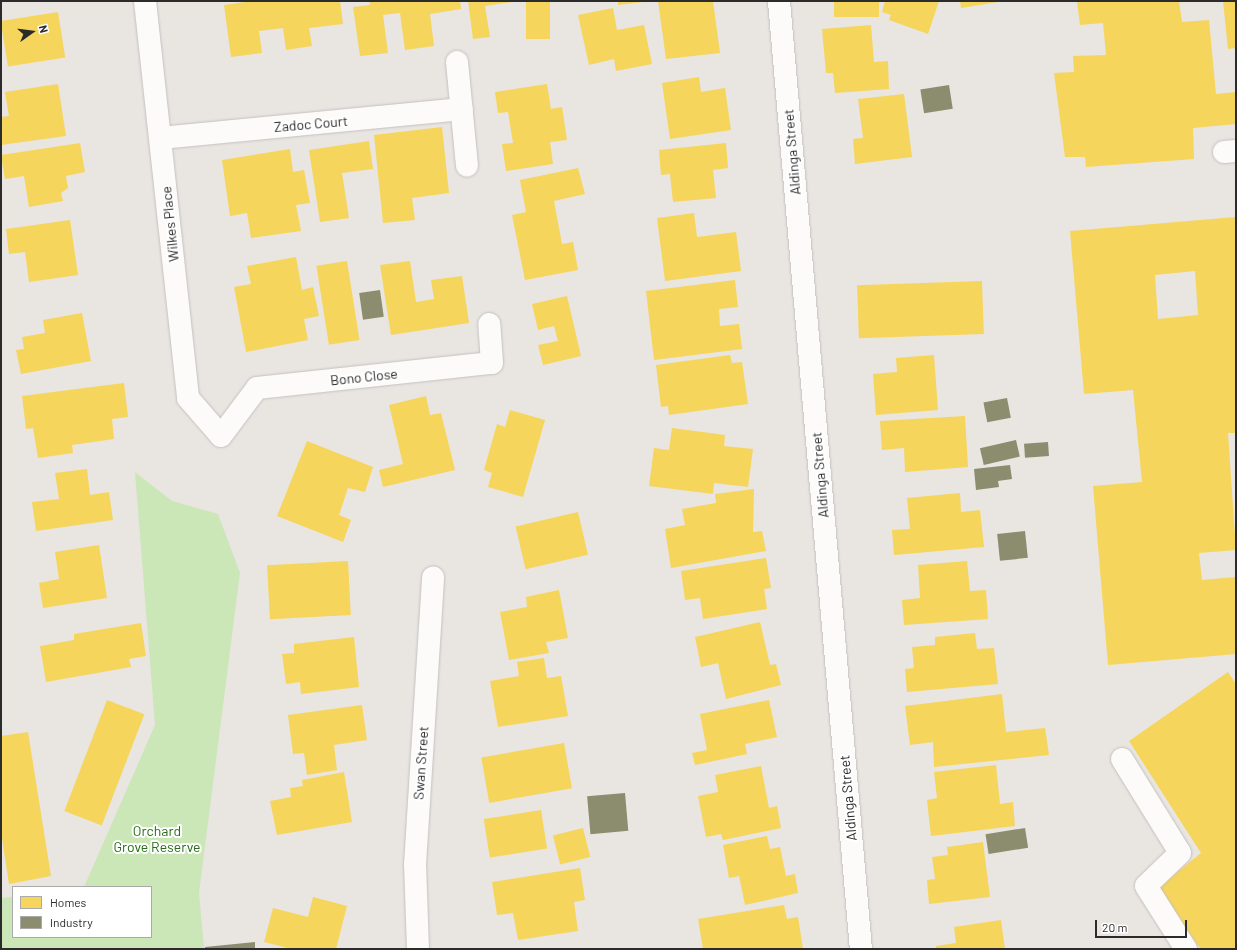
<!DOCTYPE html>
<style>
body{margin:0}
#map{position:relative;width:1237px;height:950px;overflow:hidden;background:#e9e5e0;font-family:Barlow,sans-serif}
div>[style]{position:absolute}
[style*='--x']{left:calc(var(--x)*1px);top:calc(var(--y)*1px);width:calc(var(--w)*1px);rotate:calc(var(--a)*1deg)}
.green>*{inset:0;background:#cbe6b7}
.homes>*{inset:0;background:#f6d55c;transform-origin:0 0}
.industry>*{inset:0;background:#8c8c6e;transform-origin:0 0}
.roads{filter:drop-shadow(0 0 1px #c3c1c2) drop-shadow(0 0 1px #c3c1c2)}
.minor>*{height:22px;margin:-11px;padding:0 11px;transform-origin:11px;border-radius:11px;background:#fcfbfa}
span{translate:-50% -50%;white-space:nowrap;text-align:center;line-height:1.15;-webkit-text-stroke:4px #fff;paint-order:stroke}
.street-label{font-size:14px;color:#2b2b2b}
.park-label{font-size:14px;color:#296c17}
.frame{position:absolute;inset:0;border:2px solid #2b2b2b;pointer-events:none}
.legend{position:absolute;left:12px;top:886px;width:140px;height:52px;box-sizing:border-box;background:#fff;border:1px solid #aaa;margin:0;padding:5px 7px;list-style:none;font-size:12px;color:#2b2b2b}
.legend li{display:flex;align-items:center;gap:8px;height:20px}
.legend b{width:20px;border:1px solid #aaa}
.north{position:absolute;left:12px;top:12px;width:40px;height:40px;-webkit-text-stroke:3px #fff;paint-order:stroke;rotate:76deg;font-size:11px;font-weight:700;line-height:16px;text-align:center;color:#2b2b2b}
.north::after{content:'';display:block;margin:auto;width:14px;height:18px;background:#2b2b2b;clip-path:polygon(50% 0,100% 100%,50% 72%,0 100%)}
.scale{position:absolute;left:1095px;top:920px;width:92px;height:18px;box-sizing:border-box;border:2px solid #2b2b2b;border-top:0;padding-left:5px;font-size:12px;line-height:14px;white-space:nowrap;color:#2b2b2b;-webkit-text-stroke:3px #fff;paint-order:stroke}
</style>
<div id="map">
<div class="green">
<i style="clip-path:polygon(135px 472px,172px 501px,218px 514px,240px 573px,199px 893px,204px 949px,1px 949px,1px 898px,13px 897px,13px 937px,151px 937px,151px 887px,84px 887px,155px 725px)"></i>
</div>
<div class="homes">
<i style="clip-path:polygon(252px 1px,340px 1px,343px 24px,309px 28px,312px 46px,286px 50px,283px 28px,259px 31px,262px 53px,231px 57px,224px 5px)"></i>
<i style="clip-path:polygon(369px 1px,460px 1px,461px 9px,430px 14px,434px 46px,405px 50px,400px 13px,383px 15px,388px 53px,360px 56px,353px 7px,370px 5px)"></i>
<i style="clip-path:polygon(468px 1px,511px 1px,512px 2px,485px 6px,490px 37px,473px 39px)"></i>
<i style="left:526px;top:1px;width:24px;height:38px"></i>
<i style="clip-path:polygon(618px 1px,643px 1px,643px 2px,618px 5px)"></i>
<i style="clip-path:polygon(658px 1px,713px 1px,720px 53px,666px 59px)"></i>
<i style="left:834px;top:1px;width:45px;height:16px"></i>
<i style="clip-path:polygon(885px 1px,939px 1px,928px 34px,889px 20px,891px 15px,882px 12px)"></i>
<i style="clip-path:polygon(960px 1px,998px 1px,998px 2px,961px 8px)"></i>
<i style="clip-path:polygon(1077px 1px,1179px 1px,1182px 22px,1209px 20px,1216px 94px,1236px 92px,1236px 124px,1193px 128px,1194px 159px,1086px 167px,1085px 157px,1065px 157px,1054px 73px,1074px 72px,1073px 56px,1106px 55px,1103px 23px,1080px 25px)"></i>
<i style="clip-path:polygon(1223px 1px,1236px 1px,1236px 48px,1228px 49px)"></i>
<i style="clip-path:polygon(613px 8px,617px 30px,644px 25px,652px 64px,616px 71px,614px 59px,589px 65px,578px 15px)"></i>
<i style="left:58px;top:12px;width:46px;height:58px;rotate:81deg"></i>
<i style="clip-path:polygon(871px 25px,874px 62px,888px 61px,889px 89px,835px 93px,833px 73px,826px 73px,822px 29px)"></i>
<i style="clip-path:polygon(699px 77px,701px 92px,725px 88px,731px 130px,670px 139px,662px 83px)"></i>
<i style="clip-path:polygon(58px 84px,66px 136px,1px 145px,1px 117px,9px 116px,5px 92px)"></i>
<i style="clip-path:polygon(547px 84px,551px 109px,562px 107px,567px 140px,550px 142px,553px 164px,506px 171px,502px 144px,513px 143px,508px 112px,498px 113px,495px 92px)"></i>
<i style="clip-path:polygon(904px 94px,912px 157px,855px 164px,853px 139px,863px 138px,858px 99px)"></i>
<i style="clip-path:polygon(442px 127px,449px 193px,412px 198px,415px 220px,383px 223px,374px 135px)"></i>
<i style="clip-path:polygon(369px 141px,373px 169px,342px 173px,349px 218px,320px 222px,309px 150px)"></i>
<i style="clip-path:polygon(80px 143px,85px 172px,66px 176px,68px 188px,61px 193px,63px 201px,29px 207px,24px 176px,5px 179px,1px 155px)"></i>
<i style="clip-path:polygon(726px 143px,728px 168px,713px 170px,716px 198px,673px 202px,670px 174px,661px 175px,659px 150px)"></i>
<i style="clip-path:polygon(290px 149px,293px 172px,304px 170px,310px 203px,296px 205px,301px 231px,251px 238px,247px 213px,230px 216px,222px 160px)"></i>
<i style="clip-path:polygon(578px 168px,585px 194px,554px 201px,562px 244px,573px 242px,578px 270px,525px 280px,512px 215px,526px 212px,520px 180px)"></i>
<i style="clip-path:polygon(694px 213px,697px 237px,736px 232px,741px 271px,665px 281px,657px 218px)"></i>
<i style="clip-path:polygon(evenodd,1236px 217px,1236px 433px,1228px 433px,1236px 550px,1199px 553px,1202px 580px,1236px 577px,1236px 654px,1108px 665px,1093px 486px,1142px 482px,1133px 390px,1084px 394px,1070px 231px,1236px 217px,1195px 271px,1198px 315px,1158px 319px,1155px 275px,1195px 271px)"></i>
<i style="clip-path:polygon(70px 220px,78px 275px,29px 282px,25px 252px,9px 254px,6px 229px)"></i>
<i style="clip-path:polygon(296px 257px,302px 290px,313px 287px,319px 316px,304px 319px,308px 340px,246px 352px,234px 287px,251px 284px,247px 266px)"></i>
<i style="left:347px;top:261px;width:80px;height:31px;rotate:81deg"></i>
<i style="clip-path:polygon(410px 261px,416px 302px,434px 299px,431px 280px,462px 276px,469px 323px,391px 335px,380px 265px)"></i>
<i style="clip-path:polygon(735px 280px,738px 307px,719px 309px,720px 326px,739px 324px,742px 349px,654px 360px,646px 291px)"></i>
<i style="left:982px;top:281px;width:53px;height:125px;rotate:88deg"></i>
<i style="clip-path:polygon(567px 296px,581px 356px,543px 365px,538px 345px,558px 341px,554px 326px,538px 330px,532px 304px)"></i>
<i style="clip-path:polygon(82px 313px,91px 361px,21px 374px,16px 350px,24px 349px,22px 337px,45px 333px,43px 320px)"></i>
<i style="clip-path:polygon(730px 355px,732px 363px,742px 362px,748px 404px,669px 415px,668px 406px,661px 407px,656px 365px)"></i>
<i style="clip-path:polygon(934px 355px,938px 410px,876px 415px,873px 374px,897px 372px,896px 358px)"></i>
<i style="clip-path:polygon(124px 383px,128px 417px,112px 419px,114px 439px,72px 445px,73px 453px,38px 458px,33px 428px,26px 429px,22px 396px)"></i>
<i style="clip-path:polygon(426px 396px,430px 415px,441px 413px,455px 470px,383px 487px,379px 470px,403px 464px,389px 405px)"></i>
<i style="clip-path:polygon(510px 410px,545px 420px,523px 497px,488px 487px,492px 473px,484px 470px,497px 424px,505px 427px)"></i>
<i style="clip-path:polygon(965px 416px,968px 467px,905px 472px,904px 448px,882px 450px,880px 421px)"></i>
<i style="clip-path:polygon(672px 428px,725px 435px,724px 446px,753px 449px,748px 487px,714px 483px,713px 494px,649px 486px,654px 448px,669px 450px)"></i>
<i style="clip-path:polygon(307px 441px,373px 467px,365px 492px,348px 488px,339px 515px,351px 520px,343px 542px,277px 516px)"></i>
<i style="clip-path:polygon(87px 469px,90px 495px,109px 492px,113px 520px,36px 531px,32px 502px,59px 499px,55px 473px)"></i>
<i style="clip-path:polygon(754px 489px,753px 532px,762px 531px,766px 551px,671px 568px,665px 529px,685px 525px,682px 509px,716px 503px,715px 494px)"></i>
<i style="clip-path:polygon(960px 493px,961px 512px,980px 510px,984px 547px,894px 555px,892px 530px,910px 529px,907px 498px)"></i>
<i style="left:578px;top:512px;width:44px;height:64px;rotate:77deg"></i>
<i style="clip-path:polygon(99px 545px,107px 598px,43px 608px,39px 583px,59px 579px,55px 552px)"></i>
<i style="clip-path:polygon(766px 558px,771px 588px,764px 589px,767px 609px,703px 619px,700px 598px,685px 600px,681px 571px)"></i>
<i style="left:348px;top:561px;width:54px;height:81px;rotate:87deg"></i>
<i style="clip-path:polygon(967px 561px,970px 591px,986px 590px,988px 619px,904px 625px,902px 600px,920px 598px,918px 565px)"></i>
<i style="clip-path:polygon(559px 590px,568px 638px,546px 642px,549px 653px,509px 660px,500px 612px,527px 607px,526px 597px)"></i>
<i style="clip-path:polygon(760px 622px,770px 665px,776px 664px,781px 685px,726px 699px,718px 663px,701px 667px,695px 637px)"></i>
<i style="clip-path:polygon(141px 623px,146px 656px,129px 659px,131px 667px,46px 682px,40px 646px,74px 640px,74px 634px)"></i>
<i style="clip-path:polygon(975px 633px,977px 649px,994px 648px,998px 684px,907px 692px,905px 669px,914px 668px,912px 647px,935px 645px,935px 637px)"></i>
<i style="clip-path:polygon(354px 637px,359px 687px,301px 694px,300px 682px,286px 684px,282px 654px,294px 653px,294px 644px)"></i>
<i style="clip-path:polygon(544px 658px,547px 678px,561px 676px,568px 716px,498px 727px,490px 681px,519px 676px,517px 662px)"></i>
<i style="clip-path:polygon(1228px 672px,1236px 684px,1236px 949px,1201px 949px,1155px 890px,1201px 853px,1129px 741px)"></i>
<i style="clip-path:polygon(1002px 694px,1006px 732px,1045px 728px,1049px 755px,934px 767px,933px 742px,910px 745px,905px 706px)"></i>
<i style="left:107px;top:700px;width:40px;height:119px;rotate:21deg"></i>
<i style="clip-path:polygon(769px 700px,777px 737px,745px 744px,747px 754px,695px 765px,692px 753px,707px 750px,700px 714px)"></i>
<i style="clip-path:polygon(362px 705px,367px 740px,334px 745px,337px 770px,307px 775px,304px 753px,293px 754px,288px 715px)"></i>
<i style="clip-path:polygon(28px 732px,51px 876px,9px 884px,1px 832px,1px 736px)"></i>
<i style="left:564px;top:743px;width:46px;height:84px;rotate:80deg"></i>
<i style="clip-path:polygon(996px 765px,1000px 804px,1013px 802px,1015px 826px,931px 836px,927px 800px,937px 798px,934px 772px)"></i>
<i style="clip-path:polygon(761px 766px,769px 808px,777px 806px,781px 828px,723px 840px,721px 834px,706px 837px,698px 796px,718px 792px,715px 775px)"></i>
<i style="clip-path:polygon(344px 772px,352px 822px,277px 835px,270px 801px,291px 797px,290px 788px,303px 786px,302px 780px)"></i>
<i style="left:541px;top:810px;width:39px;height:58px;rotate:81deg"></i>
<i style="left:583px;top:828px;width:30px;height:31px;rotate:76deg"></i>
<i style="clip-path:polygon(767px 836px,770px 849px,780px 847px,786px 876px,795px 874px,798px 893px,745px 905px,739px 876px,729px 878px,723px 845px)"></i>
<i style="clip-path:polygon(983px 842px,990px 897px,929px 904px,927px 880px,935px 879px,932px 857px,948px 855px,947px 847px)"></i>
<i style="clip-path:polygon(580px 868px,585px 900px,574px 902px,578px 931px,518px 940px,513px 913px,497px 915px,492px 882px)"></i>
<i style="clip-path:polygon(313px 897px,347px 906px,336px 949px,292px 949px,264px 942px,273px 908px,308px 917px)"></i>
<i style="clip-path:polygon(784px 905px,787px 919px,798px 917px,803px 949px,703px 949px,698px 919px)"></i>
<i style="clip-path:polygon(1001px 920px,1005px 949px,936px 949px,936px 946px,956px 943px,954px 927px)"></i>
</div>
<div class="industry">
<i style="left:949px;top:85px;width:24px;height:29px;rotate:81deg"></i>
<i style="left:380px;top:290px;width:27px;height:21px;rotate:82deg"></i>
<i style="left:1007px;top:398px;width:20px;height:24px;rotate:79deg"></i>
<i style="left:1016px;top:440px;width:17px;height:37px;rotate:77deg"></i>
<i style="left:1048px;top:442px;width:14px;height:24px;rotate:86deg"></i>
<i style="clip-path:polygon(1010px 465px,1012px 479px,998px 481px,999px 487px,976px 490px,974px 469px)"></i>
<i style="left:1025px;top:531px;width:27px;height:28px;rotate:84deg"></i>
<i style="left:625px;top:793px;width:38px;height:38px;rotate:85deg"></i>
<i style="left:1025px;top:828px;width:20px;height:40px;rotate:81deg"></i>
<i style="clip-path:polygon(255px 942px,255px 949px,205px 949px,205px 947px)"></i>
</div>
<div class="roads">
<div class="minor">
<i style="--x:145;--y:1;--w:399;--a:83.8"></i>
<i style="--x:188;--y:398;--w:50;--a:49"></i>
<i style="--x:221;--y:436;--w:60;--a:-53.1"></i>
<i style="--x:257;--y:388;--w:236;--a:-6.1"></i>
<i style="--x:492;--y:363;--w:39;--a:-94"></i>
<i style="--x:779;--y:1;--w:952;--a:85.06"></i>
<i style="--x:457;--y:62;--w:104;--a:84.5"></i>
<i style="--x:161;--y:138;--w:302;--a:-5.5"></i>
<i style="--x:1224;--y:152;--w:12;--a:-5"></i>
<i style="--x:1122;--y:759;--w:110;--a:58.3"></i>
<i style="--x:1180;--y:853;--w:47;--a:135.9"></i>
<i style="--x:1146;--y:886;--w:75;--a:57.6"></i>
<i style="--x:418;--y:949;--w:84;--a:-92"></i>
<i style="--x:415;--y:865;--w:288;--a:-86.4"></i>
</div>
</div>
<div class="street-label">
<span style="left:311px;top:124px;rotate:-5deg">Zadoc Court</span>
<span style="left:792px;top:152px;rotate:-95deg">Aldinga Street</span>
<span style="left:170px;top:224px;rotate:-96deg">Wilkes Place</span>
<span style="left:364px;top:377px;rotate:-6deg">Bono Close</span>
<span style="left:820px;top:475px;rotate:-95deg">Aldinga Street</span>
<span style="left:421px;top:763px;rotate:-86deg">Swan Street</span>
<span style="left:848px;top:798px;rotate:-95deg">Aldinga Street</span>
</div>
<div class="park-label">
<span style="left:157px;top:839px">Orchard<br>Grove Reserve</span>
</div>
<div class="frame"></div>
<ul class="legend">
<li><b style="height:11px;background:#f6d55c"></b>Homes</li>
<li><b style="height:11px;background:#8c8c6e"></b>Industry</li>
</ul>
<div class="north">N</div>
<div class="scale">20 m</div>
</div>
